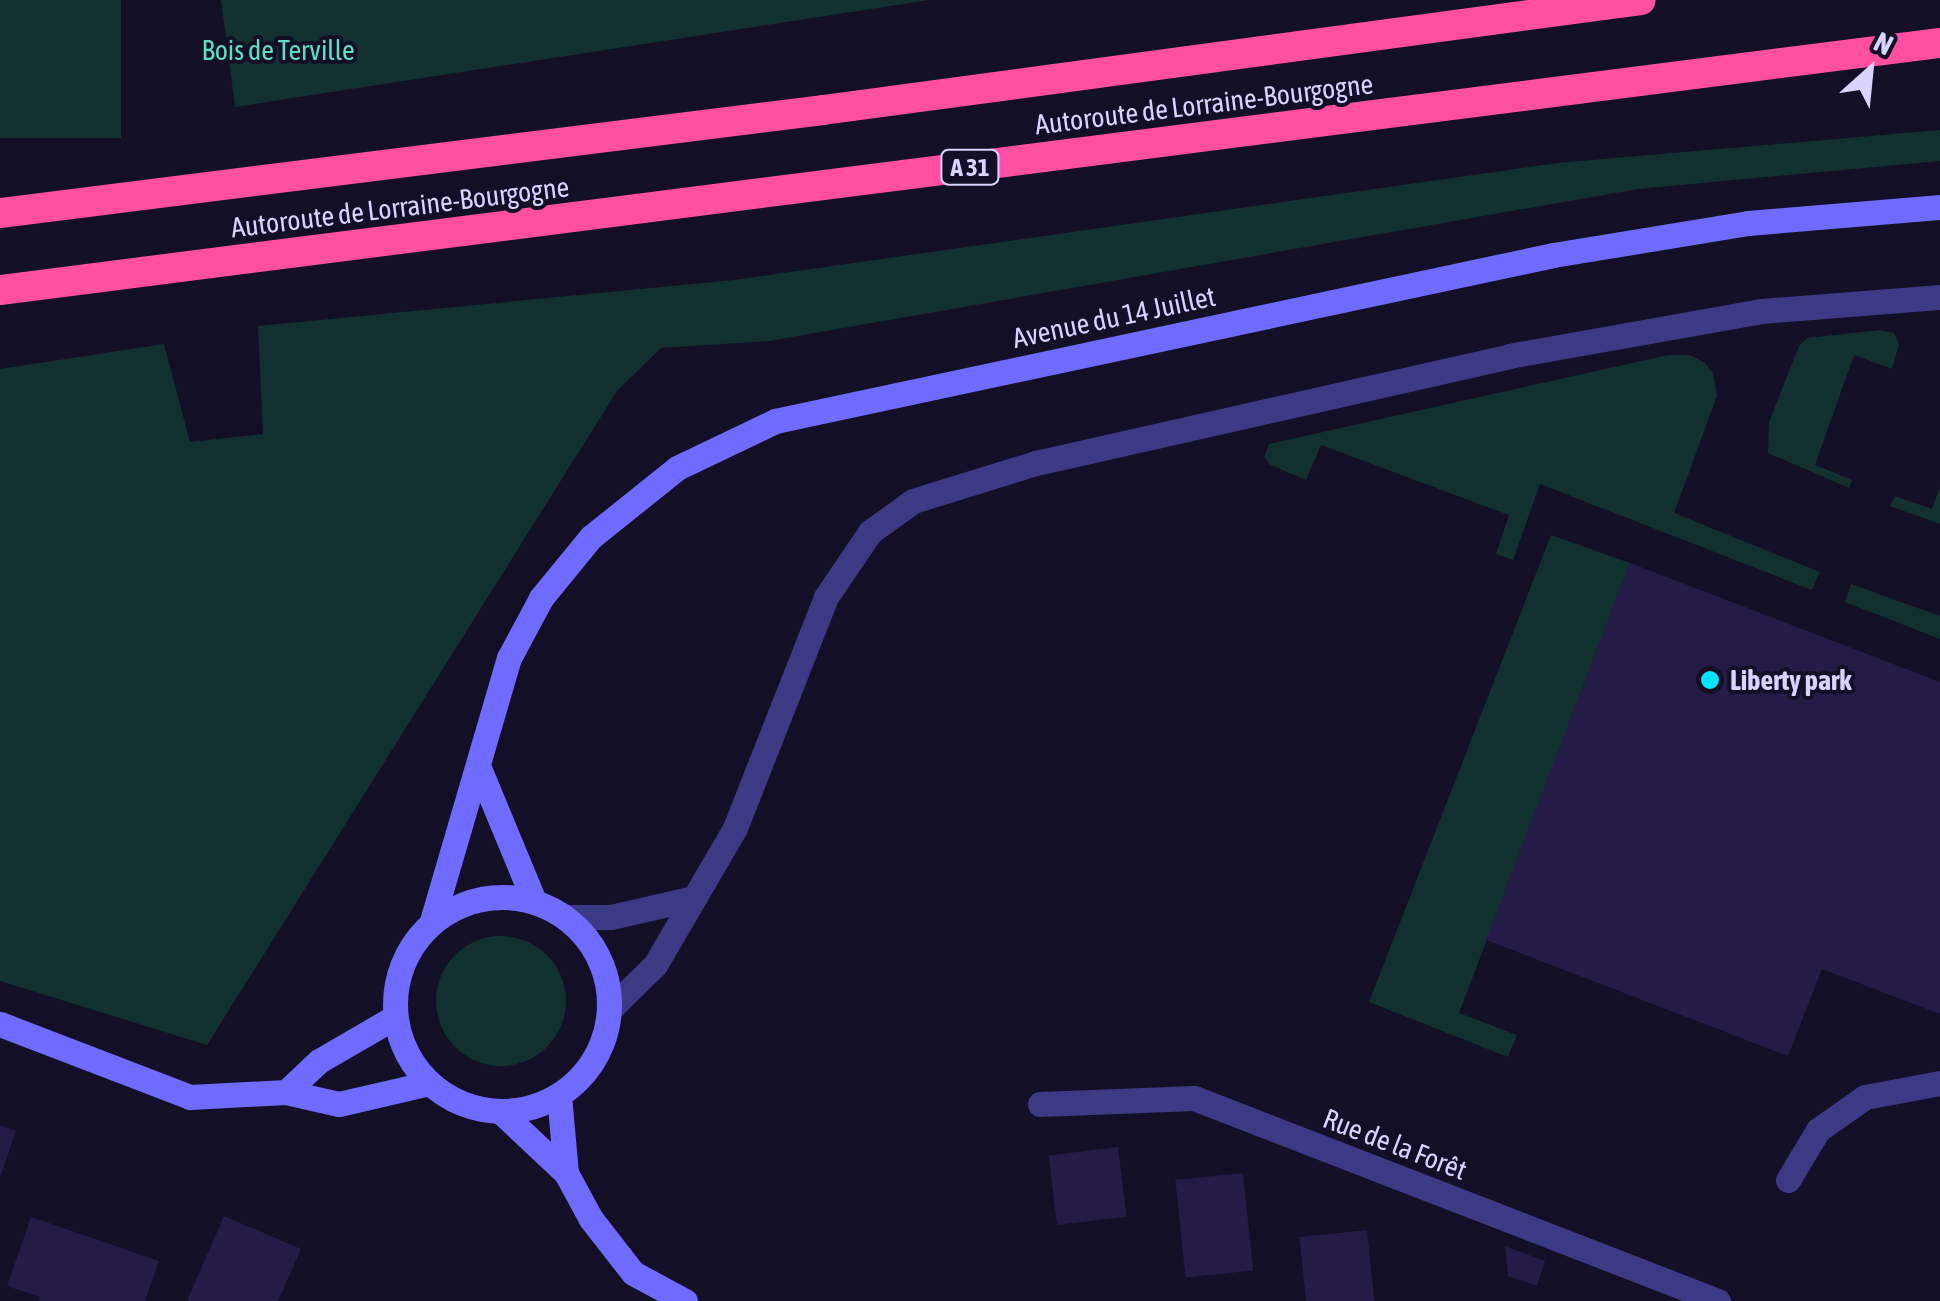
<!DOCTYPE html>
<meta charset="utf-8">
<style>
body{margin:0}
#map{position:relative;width:1940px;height:1301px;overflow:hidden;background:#130f26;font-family:"Asap Condensed",sans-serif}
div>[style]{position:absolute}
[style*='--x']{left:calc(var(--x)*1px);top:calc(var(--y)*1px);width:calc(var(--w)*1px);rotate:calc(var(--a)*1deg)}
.green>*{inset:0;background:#12302f;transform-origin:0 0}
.round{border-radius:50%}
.building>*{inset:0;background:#241b47;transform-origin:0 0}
.service>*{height:25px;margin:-12.5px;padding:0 12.5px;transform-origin:12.5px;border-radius:12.5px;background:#3d3a85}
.minor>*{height:25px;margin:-12.5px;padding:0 12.5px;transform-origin:12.5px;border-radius:12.5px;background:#3d3a85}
.secondary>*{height:25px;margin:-12.5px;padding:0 12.5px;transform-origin:12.5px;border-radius:12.5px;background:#6f6bff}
.secondary>.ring{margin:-12.5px;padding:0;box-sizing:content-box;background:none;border:25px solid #6f6bff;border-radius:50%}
.motorway>*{height:30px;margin:-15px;padding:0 15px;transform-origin:15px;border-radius:15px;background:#ff4fa3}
.dots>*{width:28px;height:28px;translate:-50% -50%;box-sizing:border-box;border:5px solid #130f26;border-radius:50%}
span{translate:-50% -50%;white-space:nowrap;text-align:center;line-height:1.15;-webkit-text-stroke:8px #130f26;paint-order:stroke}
.shield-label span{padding:2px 8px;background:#130f26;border:2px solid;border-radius:8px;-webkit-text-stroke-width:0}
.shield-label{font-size:25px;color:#d9d4ff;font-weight:700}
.park-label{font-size:28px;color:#5fe0c0}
.street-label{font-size:28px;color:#d9d4ff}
.poi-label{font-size:28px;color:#d9d4ff;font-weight:700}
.left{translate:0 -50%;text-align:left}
.north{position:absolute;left:1820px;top:20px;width:100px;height:100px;-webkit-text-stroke:8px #130f26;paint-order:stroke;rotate:27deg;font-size:28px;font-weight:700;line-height:40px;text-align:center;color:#d9d4ff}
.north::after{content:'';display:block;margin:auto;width:35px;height:45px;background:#d9d4ff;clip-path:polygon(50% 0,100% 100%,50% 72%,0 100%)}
</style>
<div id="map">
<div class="green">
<i style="left:0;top:0;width:121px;height:138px"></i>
<i style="clip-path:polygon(221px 0,929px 0,235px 107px)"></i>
<i style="clip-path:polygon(1940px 130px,1940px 161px,1638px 189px,769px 341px,661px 348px,617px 391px,207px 1045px,0 981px,0 369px,164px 344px,190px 442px,263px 434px,258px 326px,734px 280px,1557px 163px)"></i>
<i style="clip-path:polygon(1880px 330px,1894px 333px,1899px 344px,1892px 369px,1854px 355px,1815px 465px,1852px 480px,1849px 488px,1768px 453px,1769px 422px,1799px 346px,1807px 338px)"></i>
<i style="clip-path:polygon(1668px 355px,1690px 355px,1705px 363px,1713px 373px,1717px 396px,1674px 513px,1820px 572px,1812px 590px,1540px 484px,1513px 560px,1496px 554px,1509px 515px,1321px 445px,1306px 480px,1269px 464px,1264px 457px,1269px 444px)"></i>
<i style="clip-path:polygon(1940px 487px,1940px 524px,1890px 506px,1895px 496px,1932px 509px)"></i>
<i style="clip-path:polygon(1551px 535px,1630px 563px,1459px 1013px,1517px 1035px,1508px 1057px,1369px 1002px)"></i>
<i style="clip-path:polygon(1851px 584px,1940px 616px,1940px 639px,1845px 602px)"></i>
<i class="round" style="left:436px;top:936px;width:130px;height:130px"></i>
</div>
<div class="building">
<i style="clip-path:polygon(1630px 563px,1940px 682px,1940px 1014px,1822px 969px,1788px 1056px,1486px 940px)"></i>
<i style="clip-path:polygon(0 1125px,16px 1131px,1px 1175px,0 1175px)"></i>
<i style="left:1118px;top:1147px;width:70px;height:70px;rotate:83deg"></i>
<i style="left:1243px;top:1173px;width:98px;height:68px;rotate:84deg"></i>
<i style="clip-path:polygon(224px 1216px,301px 1249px,278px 1301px,187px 1301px)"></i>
<i style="clip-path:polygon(31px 1217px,159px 1261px,145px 1301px,38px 1301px,40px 1297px,7px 1286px)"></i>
<i style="left:1367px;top:1230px;width:71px;height:68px;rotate:84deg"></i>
<i style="clip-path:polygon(1505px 1246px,1545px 1261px,1537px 1286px,1508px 1276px)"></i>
</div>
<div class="service">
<i style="--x:566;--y:917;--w:45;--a:0"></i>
<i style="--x:611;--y:917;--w:85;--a:-12.9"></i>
<i style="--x:610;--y:1009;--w:63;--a:-44.4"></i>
<i style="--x:655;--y:965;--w:159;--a:-59.7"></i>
<i style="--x:735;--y:828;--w:248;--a:-68.5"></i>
<i style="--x:826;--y:597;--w:78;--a:-55.9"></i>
<i style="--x:870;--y:532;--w:53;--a:-35.8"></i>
<i style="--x:913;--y:501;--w:129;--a:-17.2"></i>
<i style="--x:1036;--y:463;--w:485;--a:-12.7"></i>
<i style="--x:1509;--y:356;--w:256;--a:-10.1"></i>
<i style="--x:1761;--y:311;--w:180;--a:-4.5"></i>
<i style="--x:1788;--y:1180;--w:58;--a:-59"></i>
<i style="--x:1818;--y:1130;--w:57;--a:-35.1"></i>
<i style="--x:1865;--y:1097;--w:76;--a:-10.6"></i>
</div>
<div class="minor">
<i style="--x:1040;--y:1104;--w:154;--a:-2.2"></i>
<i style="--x:1194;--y:1098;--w:562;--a:21.18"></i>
</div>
<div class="secondary">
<i style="--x:479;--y:768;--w:144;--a:67.5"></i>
<i class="ring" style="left:395px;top:897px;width:189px;height:189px"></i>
<i style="--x:432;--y:921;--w:274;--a:-73.7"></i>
<i style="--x:509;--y:658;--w:68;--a:-61.9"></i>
<i style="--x:541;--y:598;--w:79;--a:-50.7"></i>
<i style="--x:591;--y:537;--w:110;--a:-38.7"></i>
<i style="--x:677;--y:468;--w:109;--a:-25.6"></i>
<i style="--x:775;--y:421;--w:796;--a:-12.04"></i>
<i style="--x:1553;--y:255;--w:198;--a:-9.3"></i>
<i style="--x:1748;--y:223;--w:193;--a:-4.8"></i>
<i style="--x:0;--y:1024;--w:204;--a:21"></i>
<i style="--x:190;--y:1097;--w:96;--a:-3"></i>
<i style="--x:286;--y:1092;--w:54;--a:12.8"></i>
<i style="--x:339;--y:1104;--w:88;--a:-13.1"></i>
<i style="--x:286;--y:1092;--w:45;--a:-43.2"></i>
<i style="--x:319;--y:1061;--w:88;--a:-30.1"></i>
<i style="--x:559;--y:1095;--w:78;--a:84.9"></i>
<i style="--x:500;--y:1111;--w:91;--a:43.2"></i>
<i style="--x:566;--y:1173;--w:52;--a:61.5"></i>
<i style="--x:591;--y:1219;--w:68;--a:52.1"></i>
<i style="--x:633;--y:1273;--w:59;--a:28.3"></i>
</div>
<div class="motorway">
<i style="--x:0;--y:213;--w:829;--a:-7.13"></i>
<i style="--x:823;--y:110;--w:825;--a:-7.66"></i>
<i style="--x:0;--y:290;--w:1956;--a:-7.26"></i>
</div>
<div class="dots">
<i style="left:1710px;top:680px;background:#00e5ff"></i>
</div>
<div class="shield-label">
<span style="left:970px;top:167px">A 31</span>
</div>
<div class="park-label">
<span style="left:278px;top:50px">Bois de Terville</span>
</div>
<div class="street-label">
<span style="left:1204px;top:104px;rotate:-7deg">Autoroute de Lorraine-Bourgogne</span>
<span style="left:400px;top:207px;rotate:-7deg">Autoroute de Lorraine-Bourgogne</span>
<span style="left:1114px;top:317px;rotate:-12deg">Avenue du 14 Juillet</span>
<span style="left:1395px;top:1144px;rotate:21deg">Rue de la Forêt</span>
</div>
<div class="poi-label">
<span class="left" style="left:1730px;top:680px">Liberty park</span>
</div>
<div class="north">N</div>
</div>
